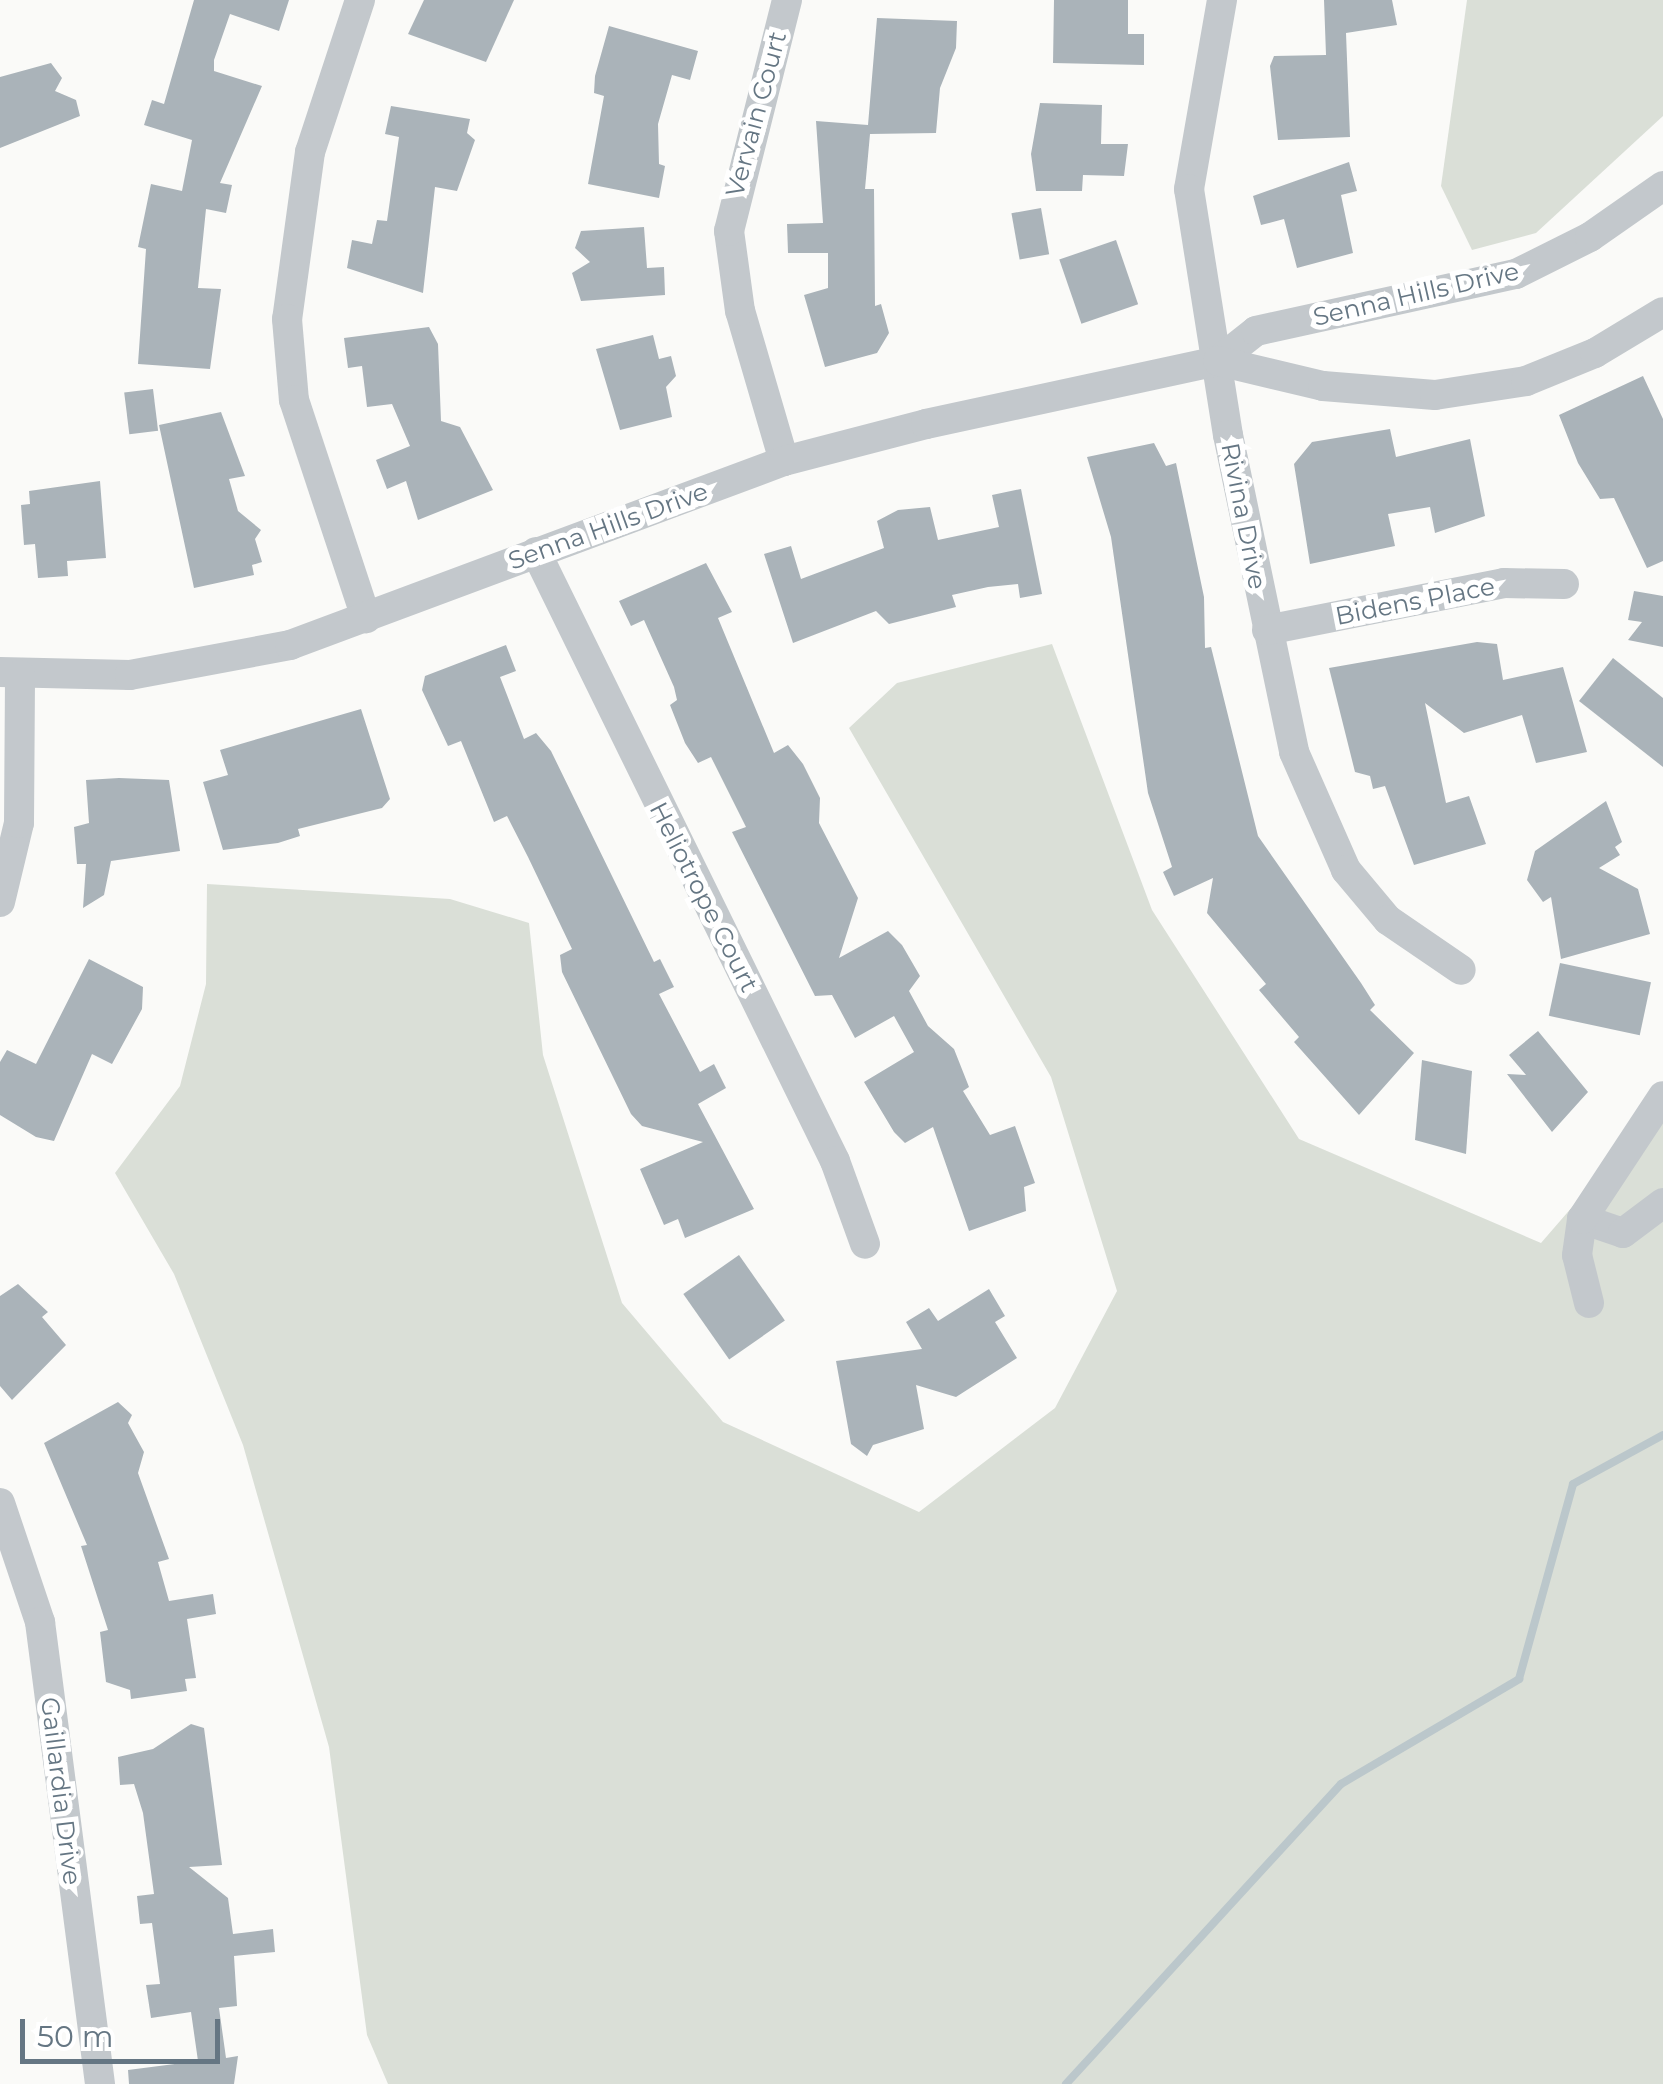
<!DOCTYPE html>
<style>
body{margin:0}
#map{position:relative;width:1663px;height:2084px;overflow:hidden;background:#fafaf8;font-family:Montserrat,sans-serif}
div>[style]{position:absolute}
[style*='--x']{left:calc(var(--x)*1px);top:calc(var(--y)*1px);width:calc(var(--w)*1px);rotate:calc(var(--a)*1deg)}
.green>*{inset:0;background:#dadfd7}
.stream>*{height:8px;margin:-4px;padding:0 4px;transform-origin:4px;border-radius:4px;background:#bbc7cb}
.building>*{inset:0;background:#aab3b9;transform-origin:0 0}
.minor>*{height:30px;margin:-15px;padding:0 15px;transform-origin:15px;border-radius:15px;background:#c3c8cc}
span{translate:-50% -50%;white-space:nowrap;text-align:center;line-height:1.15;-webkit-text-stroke:10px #fff;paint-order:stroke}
.street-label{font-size:25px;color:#657683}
.scale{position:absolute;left:20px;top:2019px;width:200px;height:45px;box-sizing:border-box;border:5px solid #657683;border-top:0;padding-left:12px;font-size:30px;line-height:35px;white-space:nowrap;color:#657683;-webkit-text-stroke:8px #fff;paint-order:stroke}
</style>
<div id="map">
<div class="green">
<i style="clip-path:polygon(1467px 0,1663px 0,1663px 116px,1536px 233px,1472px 250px,1441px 186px)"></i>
<i style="clip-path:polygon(1052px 644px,1152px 910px,1299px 1139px,1541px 1243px,1663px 1102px,1663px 2084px,388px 2084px,367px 2035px,329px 1747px,243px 1445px,174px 1274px,115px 1173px,180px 1086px,206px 984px,207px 884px,450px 899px,529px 923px,543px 1055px,622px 1303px,723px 1422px,919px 1512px,1055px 1408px,1117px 1291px,1051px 1077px,849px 728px,897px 683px)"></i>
</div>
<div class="stream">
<i style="--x:1066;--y:2084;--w:407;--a:-47.5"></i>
<i style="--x:1341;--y:1784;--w:207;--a:-30.5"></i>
<i style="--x:1519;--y:1679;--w:202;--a:-74.5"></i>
<i style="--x:1573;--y:1484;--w:102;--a:-28.6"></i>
</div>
<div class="building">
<i style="clip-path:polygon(194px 0,289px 0,279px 31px,230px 14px,214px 60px,214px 71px,262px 86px,220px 183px,232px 185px,226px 213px,206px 209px,198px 288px,221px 289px,210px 369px,138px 364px,146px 249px,138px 247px,151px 184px,182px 191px,192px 140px,144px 125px,152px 100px,164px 104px)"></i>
<i style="clip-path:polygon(424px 0,514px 0,486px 62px,408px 34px)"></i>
<i style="clip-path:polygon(1054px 0,1128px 0,1128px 34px,1144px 34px,1144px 65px,1053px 63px)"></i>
<i style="clip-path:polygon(1324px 0,1392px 0,1397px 25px,1346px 33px,1350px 137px,1278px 140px,1270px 66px,1274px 56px,1326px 55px)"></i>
<i style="clip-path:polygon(877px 18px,957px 21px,956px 48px,940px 88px,936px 133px,870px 134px,865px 189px,874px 189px,875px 306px,881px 304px,889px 333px,877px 353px,825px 367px,804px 295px,828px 288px,828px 253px,788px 253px,787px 224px,823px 223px,816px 121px,868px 125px)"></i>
<i style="clip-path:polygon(609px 26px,698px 51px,690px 80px,672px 75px,658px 124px,659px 164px,665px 166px,659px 198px,588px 184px,604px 96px,594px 93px,595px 76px)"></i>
<i style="clip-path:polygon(51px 63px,62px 78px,55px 91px,76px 100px,80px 116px,0 148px,0 77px)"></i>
<i style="clip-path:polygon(1040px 103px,1102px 105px,1101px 144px,1128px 144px,1124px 176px,1083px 175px,1082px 191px,1036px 191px,1031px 154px)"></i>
<i style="clip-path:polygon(391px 106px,470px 119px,467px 133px,475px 140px,457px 191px,435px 187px,423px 293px,347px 268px,352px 240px,372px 244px,377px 220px,387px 221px,399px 137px,385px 134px)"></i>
<i style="clip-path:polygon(1349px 162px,1357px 191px,1341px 195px,1353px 253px,1297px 268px,1284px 219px,1261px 225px,1253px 196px)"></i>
<i style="left:1041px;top:208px;width:47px;height:30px;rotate:80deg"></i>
<i style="clip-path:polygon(644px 227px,647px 268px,664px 267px,665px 295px,581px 301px,572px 273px,590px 262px,575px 248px,581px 231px)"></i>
<i style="left:1116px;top:240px;width:68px;height:60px;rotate:71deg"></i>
<i style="clip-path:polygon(429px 327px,438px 344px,441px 421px,460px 427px,493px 490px,418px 520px,406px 481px,387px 489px,376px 460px,410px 446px,392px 404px,367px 407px,362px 366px,348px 368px,344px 338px)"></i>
<i style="clip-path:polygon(653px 335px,659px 359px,671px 356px,676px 376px,666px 387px,672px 417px,620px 430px,596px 349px)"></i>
<i style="clip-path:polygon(1643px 376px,1663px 419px,1663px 561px,1647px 568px,1614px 498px,1600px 499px,1578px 463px,1559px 415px)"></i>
<i style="left:153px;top:389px;width:42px;height:29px;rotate:83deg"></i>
<i style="clip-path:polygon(221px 412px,245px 476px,229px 479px,238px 511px,261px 530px,255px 539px,262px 562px,252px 565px,254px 575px,194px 588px,159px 425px)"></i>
<i style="clip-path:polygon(1390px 429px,1396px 457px,1470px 439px,1485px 516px,1435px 533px,1430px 507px,1388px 514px,1395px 546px,1310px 564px,1294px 464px,1312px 442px)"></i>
<i style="clip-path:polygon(1154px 443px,1166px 466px,1176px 463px,1204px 597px,1205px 648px,1211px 647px,1258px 836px,1361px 983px,1375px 1005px,1370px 1010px,1414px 1053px,1359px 1115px,1294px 1042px,1299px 1037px,1259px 990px,1266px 984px,1207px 913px,1213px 878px,1174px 896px,1163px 872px,1172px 867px,1148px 793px,1111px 537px,1087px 457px)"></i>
<i style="clip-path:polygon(100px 481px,106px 558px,67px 561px,68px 576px,38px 578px,35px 544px,24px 545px,21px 505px,30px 504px,29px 491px)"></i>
<i style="clip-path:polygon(1021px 489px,1042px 594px,1020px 598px,1018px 584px,988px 587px,952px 595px,956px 607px,889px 624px,876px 611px,793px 643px,764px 554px,791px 546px,801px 579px,884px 548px,877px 521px,898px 510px,930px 507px,938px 540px,999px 527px,992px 495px)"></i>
<i style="clip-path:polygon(706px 563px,732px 612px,718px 618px,774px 753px,788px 745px,803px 764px,820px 798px,819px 823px,858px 898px,839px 958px,888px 931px,902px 945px,920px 976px,909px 991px,928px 1026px,954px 1049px,969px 1087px,963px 1091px,990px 1135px,1015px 1126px,1035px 1183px,1024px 1187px,1026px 1211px,969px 1231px,933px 1127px,905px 1143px,894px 1132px,864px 1082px,914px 1052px,894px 1016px,855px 1038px,832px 995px,815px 996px,732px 832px,746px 827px,711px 757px,698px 763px,685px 743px,670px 705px,677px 700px,674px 687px,644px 620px,631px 626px,619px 601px)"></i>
<i style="clip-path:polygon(1634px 591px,1663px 596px,1663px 647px,1628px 640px,1642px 622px,1628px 620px)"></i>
<i style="clip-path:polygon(1477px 642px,1497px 644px,1503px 680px,1563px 667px,1587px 752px,1536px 763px,1522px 715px,1464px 733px,1425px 703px,1446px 803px,1469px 796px,1486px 844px,1414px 865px,1385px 786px,1373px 789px,1370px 776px,1355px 772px,1329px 668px)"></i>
<i style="clip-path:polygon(506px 645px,516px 671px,500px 677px,524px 739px,536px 733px,551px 751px,654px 962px,660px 959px,674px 987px,659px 994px,700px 1072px,714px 1064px,726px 1088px,698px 1104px,754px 1209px,685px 1238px,678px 1219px,664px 1225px,640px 1169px,703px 1142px,642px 1126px,631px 1114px,562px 972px,560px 955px,572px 949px,528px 857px,507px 816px,494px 822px,461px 741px,448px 746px,422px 690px,425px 676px)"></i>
<i style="clip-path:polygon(1613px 658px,1663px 698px,1663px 767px,1579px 701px)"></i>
<i style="clip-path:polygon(361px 709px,390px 799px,382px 808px,298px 829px,300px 836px,278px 843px,223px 850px,203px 782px,228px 775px,220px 750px)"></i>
<i style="clip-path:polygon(119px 778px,169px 780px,180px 851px,111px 861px,104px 895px,83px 908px,86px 864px,77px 864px,74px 827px,89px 823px,86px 780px)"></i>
<i style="clip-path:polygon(1606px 801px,1622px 842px,1615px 847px,1620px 855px,1599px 868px,1638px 889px,1650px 934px,1561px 959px,1551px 897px,1543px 902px,1527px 880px,1535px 851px)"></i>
<i style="clip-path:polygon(89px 959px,143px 987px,142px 1009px,112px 1064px,92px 1054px,54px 1141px,36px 1137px,0 1115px,0 1062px,7px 1050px,36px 1064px)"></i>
<i style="left:1560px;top:963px;width:93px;height:54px;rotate:12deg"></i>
<i style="clip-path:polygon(1538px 1031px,1588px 1092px,1552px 1132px,1507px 1074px,1526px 1075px,1509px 1055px)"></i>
<i style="clip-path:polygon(1422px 1060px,1472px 1071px,1466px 1154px,1415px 1140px)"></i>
<i style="left:739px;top:1255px;width:80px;height:68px;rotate:55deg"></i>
<i style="clip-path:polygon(18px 1284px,48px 1312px,42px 1317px,66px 1345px,12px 1400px,0 1386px,0 1296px)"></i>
<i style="clip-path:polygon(989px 1289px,1005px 1316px,995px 1322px,1017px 1358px,956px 1397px,916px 1385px,924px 1429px,873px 1445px,867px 1456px,851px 1444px,836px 1361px,922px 1349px,906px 1322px,929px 1308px,938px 1321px)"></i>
<i style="clip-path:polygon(118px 1402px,132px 1415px,128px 1423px,144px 1452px,138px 1473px,169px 1559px,158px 1562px,169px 1601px,213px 1594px,216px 1614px,187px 1619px,196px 1678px,185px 1679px,187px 1691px,131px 1699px,130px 1690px,106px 1682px,100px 1632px,108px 1630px,81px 1546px,87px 1545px,44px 1443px)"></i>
<i style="clip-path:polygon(191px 1724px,204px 1728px,222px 1865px,189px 1867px,228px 1898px,233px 1934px,273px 1929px,275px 1952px,234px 1956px,237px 2006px,219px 2008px,226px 2058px,238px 2056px,234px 2084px,129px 2084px,128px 2070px,198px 2061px,191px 2012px,151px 2018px,146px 1985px,160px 1984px,152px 1923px,140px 1924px,137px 1896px,154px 1894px,143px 1813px,134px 1784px,120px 1785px,118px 1757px,153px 1749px)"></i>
</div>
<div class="minor">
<i style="--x:360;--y:0;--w:160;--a:108.2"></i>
<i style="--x:310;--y:152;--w:169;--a:97.8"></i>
<i style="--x:287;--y:319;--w:81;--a:85.1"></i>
<i style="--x:294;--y:400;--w:230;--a:71.7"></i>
<i style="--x:1222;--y:0;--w:192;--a:99.9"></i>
<i style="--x:1189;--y:189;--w:249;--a:81"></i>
<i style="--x:1228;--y:435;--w:324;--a:78.2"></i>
<i style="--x:1294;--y:752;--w:129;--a:66.2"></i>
<i style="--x:1346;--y:870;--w:65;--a:50"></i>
<i style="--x:1388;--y:920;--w:88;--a:34.4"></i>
<i style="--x:1218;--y:361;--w:48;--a:-38.3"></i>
<i style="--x:1256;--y:331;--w:266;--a:-12.4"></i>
<i style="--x:1516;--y:274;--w:83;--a:-26.6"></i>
<i style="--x:1590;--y:237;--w:89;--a:-34.9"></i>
<i style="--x:784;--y:461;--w:156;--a:-106.3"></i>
<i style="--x:740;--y:311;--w:81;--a:-97.8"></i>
<i style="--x:729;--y:231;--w:238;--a:-75.9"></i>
<i style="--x:536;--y:552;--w:678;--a:63.85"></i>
<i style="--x:835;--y:1161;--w:88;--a:70.1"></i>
<i style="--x:1267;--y:630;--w:242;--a:-11.2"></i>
<i style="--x:1504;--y:583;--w:60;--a:1"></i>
<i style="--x:0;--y:672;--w:130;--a:1.3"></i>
<i style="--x:130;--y:675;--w:163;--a:-10.6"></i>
<i style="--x:290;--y:645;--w:527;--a:-20.43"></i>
<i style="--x:784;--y:461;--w:147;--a:-14.6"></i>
<i style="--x:926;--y:424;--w:299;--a:-12.2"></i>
<i style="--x:1218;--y:361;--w:108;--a:13.4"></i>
<i style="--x:1323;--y:386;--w:112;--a:4.6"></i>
<i style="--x:1435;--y:395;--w:92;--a:-8.7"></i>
<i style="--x:1526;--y:381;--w:74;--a:-22.1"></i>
<i style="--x:1595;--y:353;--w:79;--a:-31.1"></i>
<i style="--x:0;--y:902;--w:81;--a:-76.5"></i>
<i style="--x:19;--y:823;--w:148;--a:-89.6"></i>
<i style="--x:1582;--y:1219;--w:43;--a:18.9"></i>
<i style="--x:1623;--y:1233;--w:50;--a:-36.9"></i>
<i style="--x:1589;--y:1303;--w:49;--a:-104"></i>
<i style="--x:1577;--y:1255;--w:36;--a:-82"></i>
<i style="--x:1582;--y:1219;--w:147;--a:-56.6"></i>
<i style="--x:0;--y:1503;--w:126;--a:71.4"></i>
<i style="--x:40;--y:1622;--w:466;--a:82.6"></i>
</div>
<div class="street-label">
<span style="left:756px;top:114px;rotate:-75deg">Vervain Court</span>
<span style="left:1416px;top:294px;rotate:-13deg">Senna Hills Drive</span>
<span style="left:1244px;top:516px;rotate:79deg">Rivina Drive</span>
<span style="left:608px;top:526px;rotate:-20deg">Senna Hills Drive</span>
<span style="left:1415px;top:601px;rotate:-11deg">Bidens Place</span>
<span style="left:704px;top:897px;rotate:63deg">Heliotrope Court</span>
<span style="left:61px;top:1791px;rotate:83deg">Gaillardia Drive</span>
</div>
<div class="scale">50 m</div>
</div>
